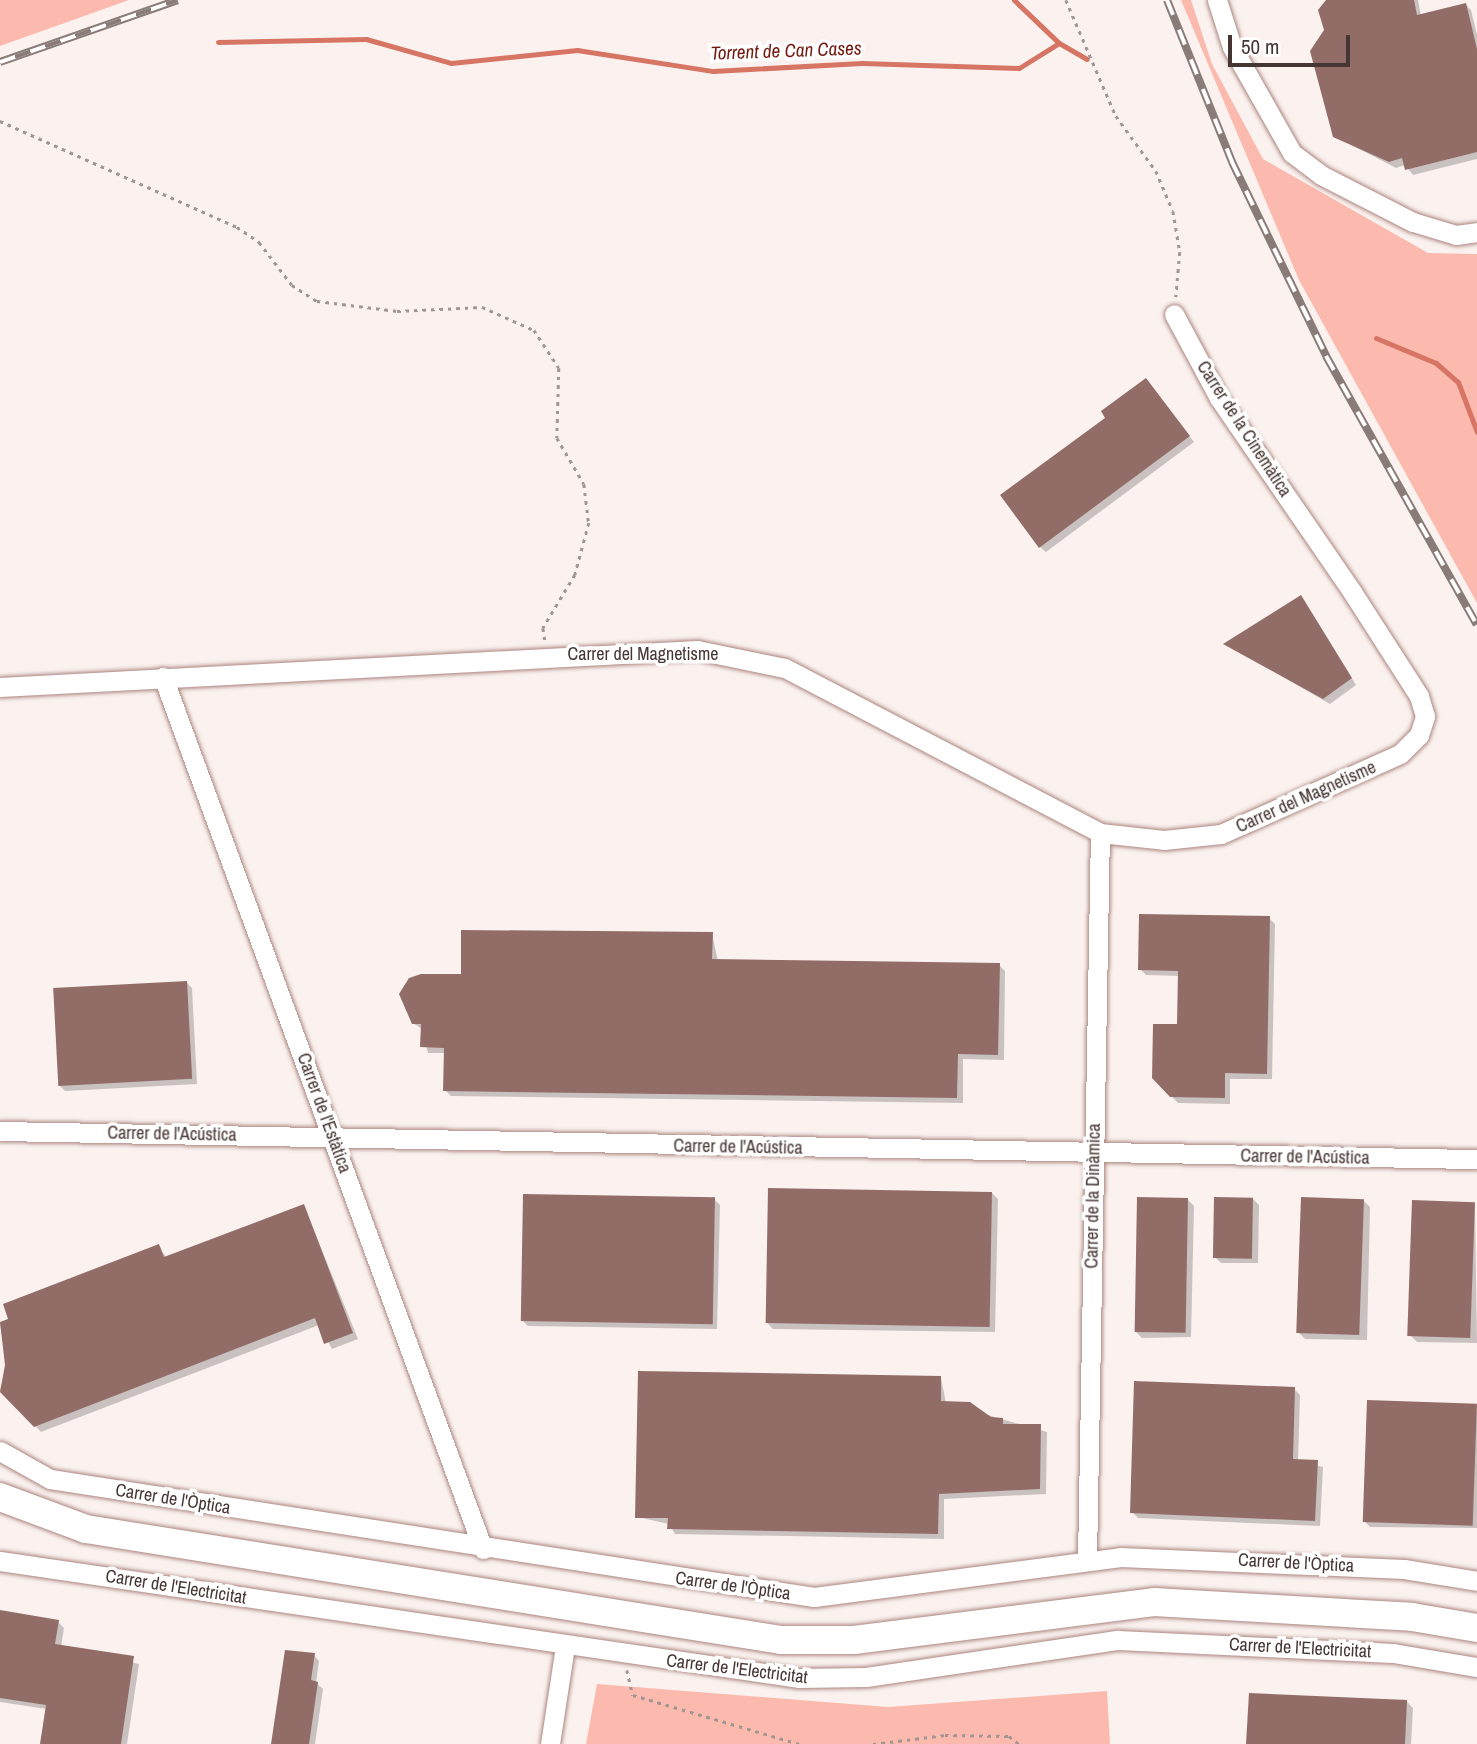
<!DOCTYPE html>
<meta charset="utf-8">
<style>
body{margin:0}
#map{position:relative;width:1477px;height:1744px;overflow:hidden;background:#fbf2f0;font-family:"Archivo Narrow",sans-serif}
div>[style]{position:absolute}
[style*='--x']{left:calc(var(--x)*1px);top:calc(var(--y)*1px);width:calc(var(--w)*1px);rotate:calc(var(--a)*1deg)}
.green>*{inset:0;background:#fcb9ad}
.shadow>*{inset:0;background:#0003}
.stream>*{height:5px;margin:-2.5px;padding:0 2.5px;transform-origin:2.5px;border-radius:2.5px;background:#d77565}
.building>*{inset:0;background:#926d67;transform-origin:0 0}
.path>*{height:2.5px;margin-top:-1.25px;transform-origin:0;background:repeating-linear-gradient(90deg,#a29593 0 3.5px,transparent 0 8.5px)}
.roads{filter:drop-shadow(0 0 2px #ab857e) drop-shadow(0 0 2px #ab857e)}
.street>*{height:19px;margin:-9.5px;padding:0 9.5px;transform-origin:9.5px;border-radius:9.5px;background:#fff}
.secondary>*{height:28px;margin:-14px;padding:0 14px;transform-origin:14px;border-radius:14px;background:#fff}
.rail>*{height:8px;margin-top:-4px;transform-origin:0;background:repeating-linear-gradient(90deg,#fff 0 16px,#887b78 0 32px);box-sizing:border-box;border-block:2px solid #887b78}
span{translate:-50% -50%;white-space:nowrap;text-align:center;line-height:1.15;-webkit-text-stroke:7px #fff;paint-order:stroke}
.street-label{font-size:18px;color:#463633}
.water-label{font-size:19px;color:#72190f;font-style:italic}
.scale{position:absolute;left:1228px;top:35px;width:122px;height:32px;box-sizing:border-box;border:4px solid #463633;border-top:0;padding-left:9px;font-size:21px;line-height:24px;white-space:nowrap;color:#463633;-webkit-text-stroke:5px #fff;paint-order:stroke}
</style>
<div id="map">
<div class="green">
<i style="clip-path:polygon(0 0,129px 0,0 46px)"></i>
<i style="clip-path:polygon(1181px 0,1191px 0,1212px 64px,1263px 159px,1428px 253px,1477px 254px,1477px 603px,1299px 280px)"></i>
<i style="clip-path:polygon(597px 1684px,888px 1707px,1107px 1691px,1110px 1744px,586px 1744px)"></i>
</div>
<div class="shadow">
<i style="clip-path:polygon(1328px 0,1418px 0,1421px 16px,1465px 4px,1471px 10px,1477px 35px,1477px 159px,1413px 175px,1405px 165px,1396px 168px,1334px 136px)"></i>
<i style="clip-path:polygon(1151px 386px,1194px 442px,1046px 552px,1040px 547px)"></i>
<i style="clip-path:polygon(1301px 598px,1356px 685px,1330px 704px,1226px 644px)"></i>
<i style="clip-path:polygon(1269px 918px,1275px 924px,1272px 1079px,1230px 1079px,1230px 1104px,1178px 1103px,1154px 1078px,1179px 1026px,1180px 976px,1146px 975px,1140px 969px)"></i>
<i style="clip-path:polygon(712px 934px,718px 961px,999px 965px,1005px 971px,1004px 1060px,963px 1059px,963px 1103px,451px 1096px,445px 1090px,445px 1053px,428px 1053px,422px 1029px,413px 1023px,462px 976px)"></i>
<i style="clip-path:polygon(186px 982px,192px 988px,197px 1084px,65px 1091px,59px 1085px)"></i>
<i style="clip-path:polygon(992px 1193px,998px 1199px,995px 1332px,773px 1329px,767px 1323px)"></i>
<i style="clip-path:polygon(714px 1199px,720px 1205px,717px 1329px,528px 1326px,522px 1320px)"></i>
<i style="clip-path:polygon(1253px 1199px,1259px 1205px,1258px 1263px,1221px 1263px,1215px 1257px)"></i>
<i style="clip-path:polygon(1188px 1200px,1194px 1206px,1191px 1337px,1142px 1338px,1136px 1332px)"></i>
<i style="clip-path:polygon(1364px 1201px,1370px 1207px,1367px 1340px,1305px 1339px,1299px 1333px)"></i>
<i style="clip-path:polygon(1475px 1203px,1477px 1343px,1417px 1342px,1411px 1336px)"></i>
<i style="clip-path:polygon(304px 1206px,358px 1339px,332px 1349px,319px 1325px,41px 1432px,0 1390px,7px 1365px,0 1324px,158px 1246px,167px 1258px)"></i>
<i style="clip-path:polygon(941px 1378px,946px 1403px,1047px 1432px,1046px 1494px,944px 1499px,944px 1539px,675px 1534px,669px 1524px,637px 1517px)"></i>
<i style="clip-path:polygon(1294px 1389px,1300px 1395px,1298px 1461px,1323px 1467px,1320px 1526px,1138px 1518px,1132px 1512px)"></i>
<i style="clip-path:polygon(1477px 1405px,1477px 1528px,1370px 1527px,1364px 1521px)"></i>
<i style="clip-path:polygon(58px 1622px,64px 1628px,61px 1647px,139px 1664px,127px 1744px,42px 1744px,47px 1709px,0 1702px,0 1627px)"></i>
<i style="clip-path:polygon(314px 1655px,319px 1661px,316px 1683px,323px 1689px,315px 1744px,273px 1744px)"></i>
<i style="clip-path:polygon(1406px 1701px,1413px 1708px,1411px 1744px,1248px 1744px)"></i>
</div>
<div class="stream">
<i style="--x:1014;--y:0;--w:62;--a:43.7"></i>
<i style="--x:1059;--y:43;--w:32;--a:30"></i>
<i style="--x:218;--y:42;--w:148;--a:-1.2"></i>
<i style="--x:366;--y:39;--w:88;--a:15.8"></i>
<i style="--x:451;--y:63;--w:127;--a:-5.9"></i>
<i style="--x:577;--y:50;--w:138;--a:8.8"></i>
<i style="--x:713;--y:71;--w:149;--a:-3.1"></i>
<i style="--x:862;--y:63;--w:157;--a:1.8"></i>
<i style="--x:1019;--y:68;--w:47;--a:-32"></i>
<i style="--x:1376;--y:338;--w:65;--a:22.6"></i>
<i style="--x:1436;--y:363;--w:29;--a:41"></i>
<i style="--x:1458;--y:382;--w:53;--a:69.2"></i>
</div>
<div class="building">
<i style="clip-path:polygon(1326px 0,1414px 0,1417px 15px,1466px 3px,1477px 49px,1477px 152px,1405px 170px,1402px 158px,1389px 162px,1333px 137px,1310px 51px,1324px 30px,1318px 10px)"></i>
<i style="clip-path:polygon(1146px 378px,1190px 436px,1039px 548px,1000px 495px,1105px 418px,1101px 411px)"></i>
<i style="clip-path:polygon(1301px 595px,1352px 678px,1323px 699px,1223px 644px)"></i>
<i style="clip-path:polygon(1139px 914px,1270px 916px,1267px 1074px,1225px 1073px,1225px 1098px,1170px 1097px,1152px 1078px,1153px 1024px,1177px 1024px,1178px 971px,1138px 970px)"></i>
<i style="clip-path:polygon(461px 930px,713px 932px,712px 959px,1000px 963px,998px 1055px,958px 1054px,957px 1098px,443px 1091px,444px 1048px,420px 1047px,421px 1024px,412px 1024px,399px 994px,409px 978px,421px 974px,461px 974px)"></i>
<i style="left:187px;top:981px;width:98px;height:134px;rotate:87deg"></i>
<i style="left:768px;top:1188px;width:224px;height:135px;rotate:1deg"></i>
<i style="left:523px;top:1194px;width:192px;height:127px;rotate:1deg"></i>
<i style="left:1137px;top:1197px;width:51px;height:135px;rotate:1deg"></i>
<i style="left:1214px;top:1197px;width:39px;height:61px;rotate:1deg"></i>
<i style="left:1301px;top:1197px;width:63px;height:136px;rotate:2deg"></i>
<i style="left:1412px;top:1200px;width:63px;height:136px;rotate:2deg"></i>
<i style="clip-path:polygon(304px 1204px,353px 1333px,324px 1344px,315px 1318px,34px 1427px,0 1392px,5px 1365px,0 1322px,8px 1319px,3px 1304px,159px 1244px,164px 1257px)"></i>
<i style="clip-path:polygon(638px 1371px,941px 1376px,941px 1401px,970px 1402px,991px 1417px,1003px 1418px,1003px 1424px,1041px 1424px,1040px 1489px,939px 1494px,938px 1534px,667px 1529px,668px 1518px,635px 1518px)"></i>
<i style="clip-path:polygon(1134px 1381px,1295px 1387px,1293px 1459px,1318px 1460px,1315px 1521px,1130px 1513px)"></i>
<i style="left:1367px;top:1400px;width:110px;height:122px;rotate:2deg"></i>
<i style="clip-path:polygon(0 1610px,59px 1620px,55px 1644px,134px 1656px,121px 1744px,40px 1744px,46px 1705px,0 1698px)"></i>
<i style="clip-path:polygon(285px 1650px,315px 1653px,311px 1680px,318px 1682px,309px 1744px,271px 1744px)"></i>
<i style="clip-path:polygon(1249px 1693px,1407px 1700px,1405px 1744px,1246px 1744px)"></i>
</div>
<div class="path">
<i style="--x:1066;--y:0;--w:126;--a:66.7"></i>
<i style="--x:1116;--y:116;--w:68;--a:54"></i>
<i style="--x:1156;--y:171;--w:43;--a:67"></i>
<i style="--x:1173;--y:211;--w:42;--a:80.3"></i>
<i style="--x:1180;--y:252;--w:45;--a:95.1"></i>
<i style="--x:0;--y:121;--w:260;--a:24.1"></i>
<i style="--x:237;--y:227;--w:27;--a:34"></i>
<i style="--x:259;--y:242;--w:54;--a:52.5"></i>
<i style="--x:292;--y:285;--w:30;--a:33"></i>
<i style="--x:317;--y:301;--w:81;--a:7.1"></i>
<i style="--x:397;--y:311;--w:85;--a:-2.7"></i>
<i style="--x:482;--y:307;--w:57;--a:23.9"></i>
<i style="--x:534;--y:330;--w:45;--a:56.7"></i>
<i style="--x:559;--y:368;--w:70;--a:91.6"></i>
<i style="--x:557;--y:438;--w:53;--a:59.6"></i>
<i style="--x:584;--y:484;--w:39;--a:83"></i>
<i style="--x:589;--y:523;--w:54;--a:105.1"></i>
<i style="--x:575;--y:575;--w:62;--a:121.1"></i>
<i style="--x:543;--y:628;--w:12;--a:81"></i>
<i style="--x:627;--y:1670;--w:26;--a:77"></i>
<i style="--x:633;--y:1695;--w:173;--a:16.4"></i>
<i style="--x:873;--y:1744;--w:73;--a:-7.1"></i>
<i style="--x:945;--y:1735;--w:64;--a:0.9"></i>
<i style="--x:1009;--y:1736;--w:13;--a:39"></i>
</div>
<div class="roads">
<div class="street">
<i style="--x:1217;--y:0;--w:49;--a:72.3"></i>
<i style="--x:1232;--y:47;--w:122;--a:60.5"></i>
<i style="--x:1292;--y:153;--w:36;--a:37"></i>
<i style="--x:1321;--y:175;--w:103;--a:27.1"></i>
<i style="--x:1413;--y:222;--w:45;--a:16.8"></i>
<i style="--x:1456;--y:235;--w:21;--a:-8"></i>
<i style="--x:163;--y:677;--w:929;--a:69.85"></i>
<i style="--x:0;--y:687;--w:698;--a:-3.04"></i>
<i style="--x:697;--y:650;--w:90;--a:11.6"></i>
<i style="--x:785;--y:668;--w:356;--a:27.6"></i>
<i style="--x:1100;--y:833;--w:64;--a:6.2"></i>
<i style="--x:1164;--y:840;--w:57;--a:-6"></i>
<i style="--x:1221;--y:834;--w:196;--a:-24.1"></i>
<i style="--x:1400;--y:754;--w:27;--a:-45"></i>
<i style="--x:1419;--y:735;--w:20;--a:-72"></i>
<i style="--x:1425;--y:716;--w:21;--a:-107"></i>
<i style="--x:1419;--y:696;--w:122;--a:-122.7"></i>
<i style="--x:1353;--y:593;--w:237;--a:-124.5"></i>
<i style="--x:1219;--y:398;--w:95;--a:-118.2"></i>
<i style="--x:0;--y:1131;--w:1477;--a:1.09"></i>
<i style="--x:0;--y:1451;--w:57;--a:29.2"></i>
<i style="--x:50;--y:1479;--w:773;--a:8.78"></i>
<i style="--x:814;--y:1597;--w:309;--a:-7.4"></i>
<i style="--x:1120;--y:1557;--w:284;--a:2.4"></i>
<i style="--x:1404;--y:1569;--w:74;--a:9.3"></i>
<i style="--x:1087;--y:1560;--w:727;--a:-88.98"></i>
<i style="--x:0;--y:1561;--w:808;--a:8.33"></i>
<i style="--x:799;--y:1678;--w:67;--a:-0.9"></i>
<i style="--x:866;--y:1677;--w:255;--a:-8.4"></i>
<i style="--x:1118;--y:1640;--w:275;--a:2.7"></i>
<i style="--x:1393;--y:1653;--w:85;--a:9.5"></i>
<i style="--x:550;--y:1744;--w:99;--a:-81.3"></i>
</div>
<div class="secondary">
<i style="--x:0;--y:1497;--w:92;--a:20.4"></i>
<i style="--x:86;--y:1529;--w:704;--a:9.07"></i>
<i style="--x:781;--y:1640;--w:73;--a:0"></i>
<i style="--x:854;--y:1640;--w:302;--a:-7.2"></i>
<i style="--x:1154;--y:1602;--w:258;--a:3.3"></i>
<i style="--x:1412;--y:1617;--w:66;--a:9.6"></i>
</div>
</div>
<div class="rail">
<i style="--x:1167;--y:0;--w:175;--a:68.1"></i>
<i style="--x:1232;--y:162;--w:216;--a:64.1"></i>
<i style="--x:1326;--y:356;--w:308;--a:60.7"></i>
<i style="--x:0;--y:62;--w:188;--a:-19.2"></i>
</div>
<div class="street-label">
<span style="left:1244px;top:429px;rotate:57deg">Carrer de la Cinemàtica</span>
<span style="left:643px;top:654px">Carrer del Magnetisme</span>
<span style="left:1306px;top:797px;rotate:-24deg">Carrer del Magnetisme</span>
<span style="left:324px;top:1113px;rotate:70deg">Carrer de l'Estàtica</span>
<span style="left:172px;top:1134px;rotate:1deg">Carrer de l'Acústica</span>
<span style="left:738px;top:1147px;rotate:1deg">Carrer de l'Acústica</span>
<span style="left:1305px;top:1157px;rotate:1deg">Carrer de l'Acústica</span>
<span style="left:1093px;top:1196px;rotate:-89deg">Carrer de la Dinàmica</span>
<span style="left:173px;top:1499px;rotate:9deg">Carrer de l'Òptica</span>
<span style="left:1296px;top:1563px;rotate:3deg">Carrer de l'Òptica</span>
<span style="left:733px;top:1586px;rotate:8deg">Carrer de l'Òptica</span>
<span style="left:176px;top:1587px;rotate:9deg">Carrer de l'Electricitat</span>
<span style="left:1300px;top:1648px;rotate:3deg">Carrer de l'Electricitat</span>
<span style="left:737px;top:1669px;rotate:7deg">Carrer de l'Electricitat</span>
</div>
<div class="water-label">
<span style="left:786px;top:51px;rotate:-2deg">Torrent de Can Cases</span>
</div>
<div class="scale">50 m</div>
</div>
